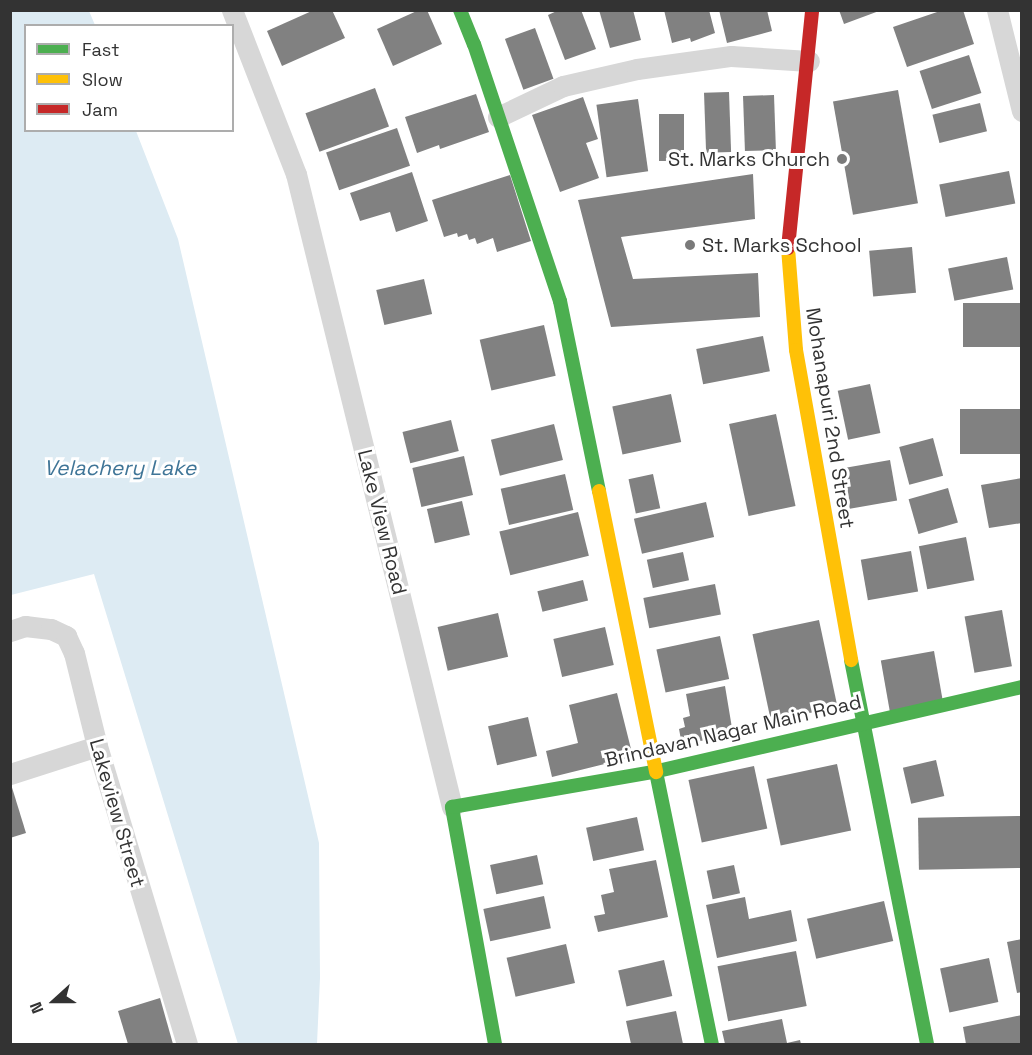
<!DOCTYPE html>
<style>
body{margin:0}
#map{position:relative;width:1032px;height:1055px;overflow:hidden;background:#fff;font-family:"Space Grotesk",sans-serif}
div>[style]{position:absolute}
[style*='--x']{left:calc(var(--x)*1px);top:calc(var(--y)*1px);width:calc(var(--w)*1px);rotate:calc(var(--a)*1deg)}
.water>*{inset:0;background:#ddebf3}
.building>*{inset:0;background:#818181;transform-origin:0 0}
.street>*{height:21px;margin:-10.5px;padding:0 10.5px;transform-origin:10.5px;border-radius:10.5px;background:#d7d7d7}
.fast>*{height:14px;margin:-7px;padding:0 7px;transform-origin:7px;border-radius:7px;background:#4caf50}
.slow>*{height:14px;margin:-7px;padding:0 7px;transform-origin:7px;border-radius:7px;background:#ffc107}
.jam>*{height:14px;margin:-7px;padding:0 7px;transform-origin:7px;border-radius:7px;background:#c62828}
.dots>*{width:16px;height:16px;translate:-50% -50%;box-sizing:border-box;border:3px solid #fff;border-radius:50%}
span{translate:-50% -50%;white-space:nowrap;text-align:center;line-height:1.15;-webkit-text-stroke:6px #fff;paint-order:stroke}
.poi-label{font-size:20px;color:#333}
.right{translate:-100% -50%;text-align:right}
.left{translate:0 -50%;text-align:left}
.street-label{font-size:20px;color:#333}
.water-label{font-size:21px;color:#3f7597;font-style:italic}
.frame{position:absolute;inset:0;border:12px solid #333;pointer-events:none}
.legend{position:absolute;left:24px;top:24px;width:210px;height:108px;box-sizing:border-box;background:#fff;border:2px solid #adadad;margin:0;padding:8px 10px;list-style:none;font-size:18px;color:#333}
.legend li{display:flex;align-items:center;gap:12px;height:30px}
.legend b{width:30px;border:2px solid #adadad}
.north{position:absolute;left:24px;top:971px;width:60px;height:60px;-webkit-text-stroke:4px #fff;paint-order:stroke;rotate:249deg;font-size:16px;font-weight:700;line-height:24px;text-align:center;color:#333}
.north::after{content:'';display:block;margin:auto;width:21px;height:27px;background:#333;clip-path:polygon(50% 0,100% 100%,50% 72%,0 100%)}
</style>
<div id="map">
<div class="water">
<i style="clip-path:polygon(10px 11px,89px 11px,95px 25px,26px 26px,26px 130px,136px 131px,178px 239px,319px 843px,320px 978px,317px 1044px,238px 1044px,94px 574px,11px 595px)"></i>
</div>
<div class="building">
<i style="clip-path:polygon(314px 10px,332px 10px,345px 38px,282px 66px,267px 31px)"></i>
<i style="clip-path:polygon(419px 10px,427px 10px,442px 44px,393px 66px,377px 29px)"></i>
<i style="clip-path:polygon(559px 10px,581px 10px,596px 49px,565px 60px,548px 15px)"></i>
<i style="clip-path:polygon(599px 10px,633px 10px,641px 40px,610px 48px)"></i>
<i style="clip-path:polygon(664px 10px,709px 10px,715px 33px,691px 42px,690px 38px,672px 43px)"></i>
<i style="clip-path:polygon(719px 10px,767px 10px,772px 31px,727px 43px)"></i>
<i style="clip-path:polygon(839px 10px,879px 10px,879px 11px,844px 24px)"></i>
<i style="clip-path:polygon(943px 10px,963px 10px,974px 44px,907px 67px,893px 27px)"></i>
<i style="left:535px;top:28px;width:54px;height:32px;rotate:70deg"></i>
<i style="left:969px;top:55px;width:40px;height:52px;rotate:72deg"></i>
<i style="left:375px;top:88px;width:41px;height:74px;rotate:70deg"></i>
<i style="left:898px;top:90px;width:115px;height:66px;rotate:80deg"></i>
<i style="left:729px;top:92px;width:60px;height:25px;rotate:88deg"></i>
<i style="clip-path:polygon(476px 94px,489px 132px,440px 149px,439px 145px,417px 153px,405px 117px)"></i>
<i style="left:774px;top:95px;width:55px;height:31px;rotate:88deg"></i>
<i style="clip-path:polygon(583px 97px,598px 139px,586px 143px,599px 178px,560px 192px,532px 115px)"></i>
<i style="left:638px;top:99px;width:73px;height:42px;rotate:82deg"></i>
<i style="left:980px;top:103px;width:29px;height:49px;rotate:76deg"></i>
<i style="left:659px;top:114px;width:25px;height:47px"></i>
<i style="left:397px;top:128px;width:40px;height:75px;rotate:71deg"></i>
<i style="left:1009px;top:171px;width:33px;height:71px;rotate:79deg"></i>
<i style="clip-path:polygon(412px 172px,428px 221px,396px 232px,390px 212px,360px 221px,350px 193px)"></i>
<i style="clip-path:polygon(753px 174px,755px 219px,621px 237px,633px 279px,758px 273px,760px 317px,611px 327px,578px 200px)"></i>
<i style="clip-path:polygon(510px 175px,531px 241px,497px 252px,493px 238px,477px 244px,475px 238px,469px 240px,467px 234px,458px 237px,457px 233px,444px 237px,432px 200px)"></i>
<i style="left:912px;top:247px;width:46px;height:43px;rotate:85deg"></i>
<i style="left:1007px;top:257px;width:33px;height:60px;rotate:79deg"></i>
<i style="left:424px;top:279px;width:36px;height:49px;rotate:77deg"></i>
<i style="left:1022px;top:303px;width:44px;height:59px;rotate:90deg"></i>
<i style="left:544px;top:325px;width:52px;height:66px;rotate:77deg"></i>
<i style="left:763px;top:336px;width:36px;height:68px;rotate:79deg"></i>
<i style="left:870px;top:384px;width:50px;height:33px;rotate:78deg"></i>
<i style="left:671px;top:394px;width:49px;height:60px;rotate:78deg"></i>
<i style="left:1022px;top:409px;width:45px;height:62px;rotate:90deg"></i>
<i style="left:776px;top:414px;width:94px;height:48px;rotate:78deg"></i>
<i style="left:451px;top:420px;width:32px;height:50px;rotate:76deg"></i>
<i style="left:554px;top:424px;width:37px;height:65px;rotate:76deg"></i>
<i style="left:933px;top:438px;width:39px;height:35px;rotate:75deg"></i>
<i style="left:464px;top:456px;width:40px;height:53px;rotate:77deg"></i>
<i style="left:890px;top:460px;width:41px;height:48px;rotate:80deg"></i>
<i style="left:565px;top:474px;width:37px;height:66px;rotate:77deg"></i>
<i style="left:653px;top:474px;width:35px;height:25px;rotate:78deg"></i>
<i style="clip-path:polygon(1022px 478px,1022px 523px,989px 528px,981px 485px)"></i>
<i style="left:948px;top:488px;width:36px;height:41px;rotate:74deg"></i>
<i style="left:462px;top:501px;width:35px;height:36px;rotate:77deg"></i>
<i style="left:706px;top:502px;width:36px;height:74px;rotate:77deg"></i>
<i style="left:578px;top:512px;width:45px;height:81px;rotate:76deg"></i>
<i style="left:966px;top:537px;width:44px;height:48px;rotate:79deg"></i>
<i style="left:911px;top:551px;width:41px;height:51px;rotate:80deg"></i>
<i style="left:683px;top:552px;width:29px;height:37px;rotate:78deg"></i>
<i style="left:583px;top:580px;width:21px;height:47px;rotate:76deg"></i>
<i style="left:715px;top:584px;width:31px;height:73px;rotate:79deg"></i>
<i style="left:1002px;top:610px;width:57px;height:38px;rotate:80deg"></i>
<i style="left:498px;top:613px;width:45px;height:62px;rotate:77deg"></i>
<i style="left:819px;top:620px;width:89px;height:68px;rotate:78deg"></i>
<i style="left:605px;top:627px;width:39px;height:53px;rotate:77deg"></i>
<i style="left:720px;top:636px;width:44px;height:65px;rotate:78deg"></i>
<i style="left:934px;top:651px;width:54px;height:54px;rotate:80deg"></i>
<i style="clip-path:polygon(725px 686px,733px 734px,682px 745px,679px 729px,685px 727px,683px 718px,690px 716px,686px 694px)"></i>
<i style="clip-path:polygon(617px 693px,633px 757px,552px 777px,546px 751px,578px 743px,569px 705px)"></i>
<i style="left:528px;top:717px;width:40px;height:41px;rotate:77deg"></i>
<i style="left:936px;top:760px;width:37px;height:34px;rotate:77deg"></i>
<i style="left:837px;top:764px;width:68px;height:72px;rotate:78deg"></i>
<i style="left:754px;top:766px;width:64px;height:67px;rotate:78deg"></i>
<i style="clip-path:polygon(10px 781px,26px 833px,10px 838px)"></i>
<i style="left:1021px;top:816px;width:52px;height:103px;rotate:89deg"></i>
<i style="left:637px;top:817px;width:34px;height:52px;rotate:78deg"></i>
<i style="left:537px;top:855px;width:30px;height:48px;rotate:78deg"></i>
<i style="clip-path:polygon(656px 860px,668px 917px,598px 932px,594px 916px,605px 914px,601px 895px,614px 892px,609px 869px)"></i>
<i style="left:734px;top:865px;width:29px;height:28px;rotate:78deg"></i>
<i style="left:544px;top:896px;width:33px;height:62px;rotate:78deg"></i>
<i style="clip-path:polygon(745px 897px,749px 919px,791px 910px,797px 941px,717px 958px,706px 905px)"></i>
<i style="left:884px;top:901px;width:41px;height:79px;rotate:77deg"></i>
<i style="clip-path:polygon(1022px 939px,1022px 992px,1017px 993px,1007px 942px)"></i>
<i style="left:566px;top:944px;width:40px;height:61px;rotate:77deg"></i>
<i style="left:796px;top:951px;width:56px;height:80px;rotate:79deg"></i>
<i style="left:989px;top:958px;width:45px;height:50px;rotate:78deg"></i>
<i style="left:664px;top:960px;width:37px;height:47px;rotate:77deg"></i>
<i style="clip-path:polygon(160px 998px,173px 1044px,128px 1044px,118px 1011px)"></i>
<i style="clip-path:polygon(676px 1011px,683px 1044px,631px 1044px,626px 1021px)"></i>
<i style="clip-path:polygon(1022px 1015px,1022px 1044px,966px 1044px,963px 1027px)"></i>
<i style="clip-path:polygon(782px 1019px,787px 1043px,800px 1040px,801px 1044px,725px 1044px,722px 1031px)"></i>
</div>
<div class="street">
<i style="--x:232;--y:10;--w:176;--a:68.7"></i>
<i style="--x:296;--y:174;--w:652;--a:76.16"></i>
<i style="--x:997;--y:10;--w:104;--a:76.1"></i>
<i style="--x:498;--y:117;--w:72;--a:-25.5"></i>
<i style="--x:563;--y:86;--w:76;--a:-12.9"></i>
<i style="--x:637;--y:69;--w:95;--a:-7.9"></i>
<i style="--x:731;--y:56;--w:78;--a:3.7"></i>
<i style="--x:10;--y:631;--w:16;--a:-18"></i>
<i style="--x:25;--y:626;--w:26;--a:7"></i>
<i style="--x:51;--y:629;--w:17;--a:25"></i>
<i style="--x:66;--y:636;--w:19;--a:65"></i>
<i style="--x:74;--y:653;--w:96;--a:76.1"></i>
<i style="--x:97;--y:746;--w:311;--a:73.2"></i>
<i style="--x:10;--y:774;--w:91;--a:-17.8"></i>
</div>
<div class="fast">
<i style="--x:460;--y:10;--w:37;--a:68"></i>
<i style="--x:474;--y:44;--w:271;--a:71.5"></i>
<i style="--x:560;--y:301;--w:194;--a:78.4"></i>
<i style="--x:851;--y:660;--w:391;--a:78.8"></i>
<i style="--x:656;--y:772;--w:278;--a:78.4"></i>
<i style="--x:495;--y:1044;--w:241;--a:-100.3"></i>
<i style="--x:452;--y:807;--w:209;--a:-9.9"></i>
<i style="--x:658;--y:771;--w:374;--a:-13"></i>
</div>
<div class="slow">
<i style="--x:788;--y:248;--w:102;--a:85.5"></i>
<i style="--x:796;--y:350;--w:315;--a:79.9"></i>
<i style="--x:599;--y:491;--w:287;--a:78.5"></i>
</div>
<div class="jam">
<i style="--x:788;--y:248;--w:239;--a:-84.2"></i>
</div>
<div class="dots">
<i style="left:842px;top:159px;background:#7a7a7a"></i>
<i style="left:690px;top:245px;background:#7a7a7a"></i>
</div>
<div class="poi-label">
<span class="right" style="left:830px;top:159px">St. Marks Church</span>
<span class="left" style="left:702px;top:245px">St. Marks School</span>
</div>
<div class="street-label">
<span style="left:830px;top:418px;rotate:81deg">Mohanapuri 2nd Street</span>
<span style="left:382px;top:522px;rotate:76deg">Lake View Road</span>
<span style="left:733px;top:731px;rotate:-13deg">Brindavan Nagar Main Road</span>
<span style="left:117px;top:813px;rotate:74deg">Lakeview Street</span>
</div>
<div class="water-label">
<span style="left:120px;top:468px">Velachery Lake</span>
</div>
<div class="frame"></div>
<ul class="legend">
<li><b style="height:8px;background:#4caf50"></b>Fast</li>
<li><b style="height:8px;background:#ffc107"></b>Slow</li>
<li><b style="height:8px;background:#c62828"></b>Jam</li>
</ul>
<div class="north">N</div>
</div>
